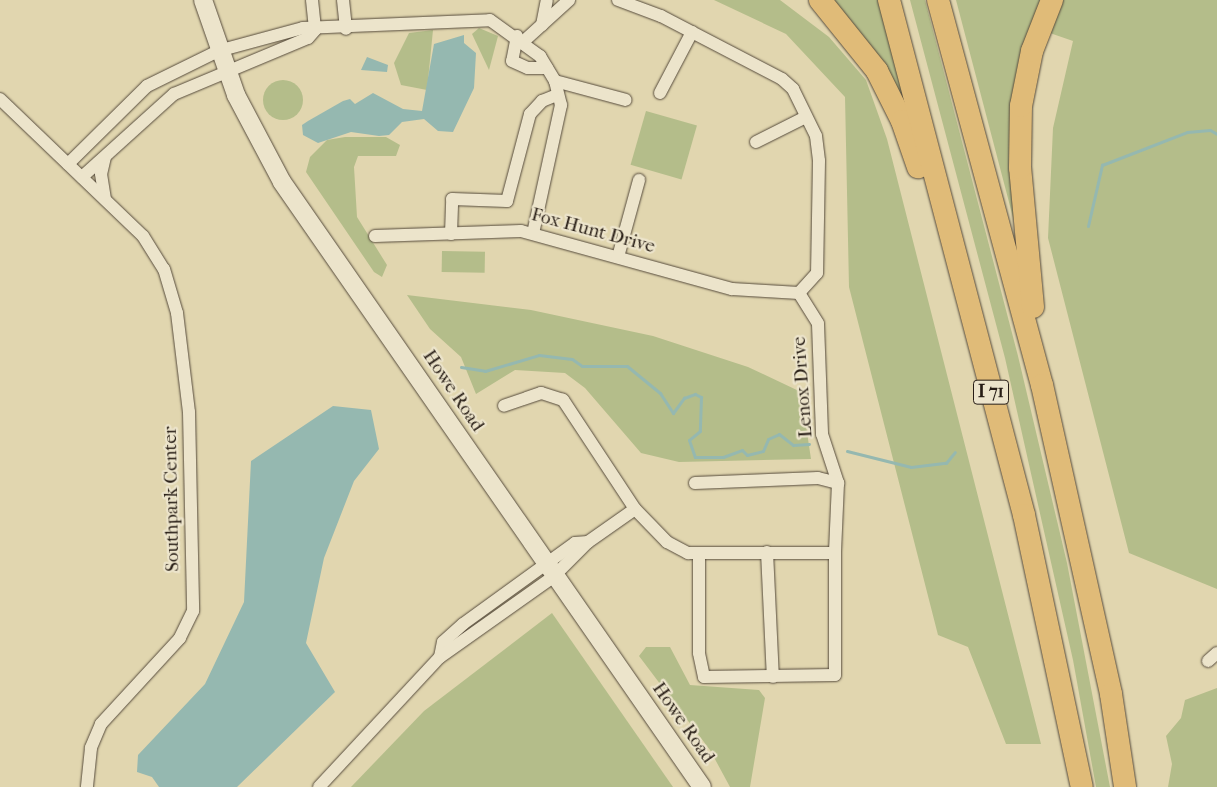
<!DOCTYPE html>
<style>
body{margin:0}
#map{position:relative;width:1217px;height:787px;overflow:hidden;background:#e1d6af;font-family:"IM FELL French Canon",serif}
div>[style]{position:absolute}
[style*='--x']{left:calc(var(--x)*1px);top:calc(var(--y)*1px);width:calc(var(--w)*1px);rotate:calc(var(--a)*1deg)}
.green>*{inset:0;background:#b4bd8a;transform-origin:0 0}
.round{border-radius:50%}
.water>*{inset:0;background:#95b8b0}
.stream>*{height:3px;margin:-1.5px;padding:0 1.5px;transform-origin:1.5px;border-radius:1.5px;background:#95b8b0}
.roads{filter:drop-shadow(0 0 1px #564b3c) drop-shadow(0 0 1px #564b3c)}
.street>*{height:12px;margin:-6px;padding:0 6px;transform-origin:6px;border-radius:6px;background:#ece4cb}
.secondary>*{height:18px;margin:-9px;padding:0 9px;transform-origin:9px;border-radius:9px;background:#ece4cb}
.highway>*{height:22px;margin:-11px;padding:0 11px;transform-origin:11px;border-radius:11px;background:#e0bb78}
span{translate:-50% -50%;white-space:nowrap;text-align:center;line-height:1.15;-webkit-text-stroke:4.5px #ece4cb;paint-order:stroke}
.shield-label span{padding:1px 4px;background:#ece4cb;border:1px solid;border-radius:4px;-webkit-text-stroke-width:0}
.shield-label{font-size:18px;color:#271d15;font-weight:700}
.street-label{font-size:19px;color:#271d15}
</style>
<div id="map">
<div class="green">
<i style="clip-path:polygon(714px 0,780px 0,829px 37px,866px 80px,887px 139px,1041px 744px,1006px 744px,968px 647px,938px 635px,849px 287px,845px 97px,786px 34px)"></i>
<i style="clip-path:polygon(826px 0,881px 0,911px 113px)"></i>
<i style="clip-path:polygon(910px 0,925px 0,1018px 356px,1067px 563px,1110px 787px,1096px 787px,1073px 660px,1005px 358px)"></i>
<i style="clip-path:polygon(956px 0,1047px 0,1035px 30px,1020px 244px)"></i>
<i style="clip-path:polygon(1060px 0,1217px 0,1217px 589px,1129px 553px,1048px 238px,1053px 128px,1073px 41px,1047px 32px)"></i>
<i style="clip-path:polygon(479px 28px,498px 36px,489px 70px,472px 34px)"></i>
<i style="clip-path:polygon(433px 30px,427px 90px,401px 85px,394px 63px,409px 33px)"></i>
<i class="round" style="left:263px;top:80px;width:40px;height:40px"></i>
<i style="left:646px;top:111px;width:53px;height:56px;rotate:16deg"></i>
<i style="clip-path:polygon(345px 137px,386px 137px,400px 145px,396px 156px,358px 156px,354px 167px,357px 217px,387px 265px,382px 277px,374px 272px,306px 172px,310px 157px,327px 140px)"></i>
<i style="left:442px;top:251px;width:43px;height:21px;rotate:1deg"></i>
<i style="clip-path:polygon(407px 295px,531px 310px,653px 336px,748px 367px,801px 392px,811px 459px,679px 462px,641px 453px,585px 388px,565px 373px,515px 370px,476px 394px,461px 357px,430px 329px)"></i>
<i style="clip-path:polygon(552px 613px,673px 787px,351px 787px,424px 711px)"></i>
<i style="clip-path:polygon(646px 647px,670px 647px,690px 685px,759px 690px,765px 698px,750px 787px,730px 787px,710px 750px,639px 656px)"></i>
<i style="clip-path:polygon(1217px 688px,1217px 787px,1168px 787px,1172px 764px,1166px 736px,1181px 718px,1185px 700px)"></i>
</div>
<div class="water">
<i style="clip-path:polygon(464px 35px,464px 43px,476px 53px,474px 88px,453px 132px,438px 131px,424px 119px,402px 122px,389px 135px,379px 136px,351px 132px,318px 143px,303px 135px,302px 125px,308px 121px,343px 101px,350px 99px,355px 104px,373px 93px,403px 109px,422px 111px,434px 44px)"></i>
<i style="clip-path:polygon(367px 57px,388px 65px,387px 72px,361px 70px)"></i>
<i style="clip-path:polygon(333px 406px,371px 410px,379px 449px,354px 481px,324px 558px,306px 643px,335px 692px,237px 787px,159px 787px,152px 777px,137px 772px,138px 755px,205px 684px,244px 602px,251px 461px)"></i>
</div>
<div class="stream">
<i style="--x:1088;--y:226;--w:63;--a:-77.1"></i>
<i style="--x:1102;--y:165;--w:91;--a:-21.2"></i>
<i style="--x:1187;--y:132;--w:23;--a:-5"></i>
<i style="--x:1210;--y:130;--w:8;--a:30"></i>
<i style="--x:461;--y:367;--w:24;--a:9"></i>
<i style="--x:485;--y:371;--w:56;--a:-16.5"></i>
<i style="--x:539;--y:355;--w:33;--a:7"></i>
<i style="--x:572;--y:359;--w:12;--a:35"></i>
<i style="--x:582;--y:366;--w:45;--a:0"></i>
<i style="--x:627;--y:366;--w:43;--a:39.3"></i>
<i style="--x:660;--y:393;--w:24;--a:57"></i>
<i style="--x:673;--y:413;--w:19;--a:-54"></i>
<i style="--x:684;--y:398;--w:12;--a:-20"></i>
<i style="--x:695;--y:394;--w:7;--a:27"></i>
<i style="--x:701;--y:397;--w:34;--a:92"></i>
<i style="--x:700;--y:431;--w:14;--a:141"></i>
<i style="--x:689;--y:440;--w:18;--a:71"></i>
<i style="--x:695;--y:457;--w:28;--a:0"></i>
<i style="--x:723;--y:457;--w:20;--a:-20"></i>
<i style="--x:742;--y:450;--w:7;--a:45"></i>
<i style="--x:747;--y:455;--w:16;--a:-14"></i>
<i style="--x:763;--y:451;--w:13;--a:-67"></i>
<i style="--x:768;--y:439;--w:12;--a:-24"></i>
<i style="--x:779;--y:434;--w:18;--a:38"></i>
<i style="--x:793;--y:445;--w:16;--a:-4"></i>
<i style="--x:847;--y:451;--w:66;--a:14"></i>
<i style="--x:911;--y:467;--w:35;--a:-7"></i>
<i style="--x:946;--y:463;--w:14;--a:-51"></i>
</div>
<div class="roads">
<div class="street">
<i style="--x:312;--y:0;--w:30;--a:84"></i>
<i style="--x:343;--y:0;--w:29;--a:84"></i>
<i style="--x:618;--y:0;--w:46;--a:20.4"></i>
<i style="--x:661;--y:16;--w:136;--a:27.5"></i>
<i style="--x:782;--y:79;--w:15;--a:42"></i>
<i style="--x:793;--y:89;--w:52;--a:63.9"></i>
<i style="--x:816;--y:136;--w:25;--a:83"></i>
<i style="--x:819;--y:161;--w:112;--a:91"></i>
<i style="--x:817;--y:273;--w:27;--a:132"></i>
<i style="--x:542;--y:25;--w:25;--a:-79"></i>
<i style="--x:517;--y:36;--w:25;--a:101"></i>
<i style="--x:512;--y:61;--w:17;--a:24"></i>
<i style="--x:528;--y:68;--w:19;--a:0"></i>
<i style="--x:524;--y:41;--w:61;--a:-42.3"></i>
<i style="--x:555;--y:81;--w:73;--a:15"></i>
<i style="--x:660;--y:93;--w:69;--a:-62.3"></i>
<i style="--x:0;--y:99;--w:198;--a:43.8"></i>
<i style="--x:143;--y:236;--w:39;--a:58"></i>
<i style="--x:164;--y:269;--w:46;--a:73.5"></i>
<i style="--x:177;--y:313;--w:100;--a:83.1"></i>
<i style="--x:189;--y:412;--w:199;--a:88.8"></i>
<i style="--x:193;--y:611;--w:30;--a:116"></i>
<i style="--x:180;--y:638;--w:117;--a:132.6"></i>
<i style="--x:101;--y:724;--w:26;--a:113"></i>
<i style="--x:91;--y:748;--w:39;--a:96"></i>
<i style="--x:756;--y:142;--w:56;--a:-26.6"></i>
<i style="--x:105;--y:157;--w:17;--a:103"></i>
<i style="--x:101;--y:174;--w:25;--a:81"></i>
<i style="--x:68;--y:164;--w:111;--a:-44.6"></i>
<i style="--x:147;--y:86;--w:79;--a:-26.2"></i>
<i style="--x:218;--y:51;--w:88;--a:-15.1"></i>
<i style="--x:303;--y:28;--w:187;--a:-2.4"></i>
<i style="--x:490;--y:20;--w:62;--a:35.8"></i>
<i style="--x:540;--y:56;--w:29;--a:59"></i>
<i style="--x:555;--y:81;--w:25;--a:76"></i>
<i style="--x:561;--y:105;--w:131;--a:102.3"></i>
<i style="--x:82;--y:177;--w:124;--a:-42.1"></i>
<i style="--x:174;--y:94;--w:145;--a:-22.7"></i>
<i style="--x:308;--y:38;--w:11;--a:-49"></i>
<i style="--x:451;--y:234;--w:35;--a:-88"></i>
<i style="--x:452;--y:199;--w:55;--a:2.1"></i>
<i style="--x:507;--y:201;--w:90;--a:-75.2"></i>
<i style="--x:530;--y:114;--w:18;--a:-47"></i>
<i style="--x:542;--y:101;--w:16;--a:-22"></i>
<i style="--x:375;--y:236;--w:146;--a:-2"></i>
<i style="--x:521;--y:231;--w:219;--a:15.4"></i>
<i style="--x:732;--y:289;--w:67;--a:3.4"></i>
<i style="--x:618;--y:257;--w:80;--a:-74.7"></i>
<i style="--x:799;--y:293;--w:36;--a:58"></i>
<i style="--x:818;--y:324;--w:110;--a:87.9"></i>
<i style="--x:822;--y:434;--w:52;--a:71.9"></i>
<i style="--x:695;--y:483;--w:123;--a:-2.3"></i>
<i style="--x:818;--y:478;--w:21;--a:14"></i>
<i style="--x:838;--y:483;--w:70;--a:92.5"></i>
<i style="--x:635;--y:509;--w:46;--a:45.9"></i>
<i style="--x:667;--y:542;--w:24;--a:28"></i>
<i style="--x:688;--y:553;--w:147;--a:0"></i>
<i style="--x:835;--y:553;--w:122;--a:90"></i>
<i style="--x:835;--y:675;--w:131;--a:179.1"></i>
<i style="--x:704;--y:677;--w:25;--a:-102"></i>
<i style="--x:699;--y:653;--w:100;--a:-90"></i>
<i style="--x:767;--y:552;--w:125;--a:87.3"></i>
<i style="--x:440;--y:657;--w:15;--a:-79"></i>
<i style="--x:443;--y:642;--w:27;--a:-42"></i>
<i style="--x:463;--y:624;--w:138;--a:-35.9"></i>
<i style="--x:575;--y:543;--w:13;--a:-4"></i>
<i style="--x:1208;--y:661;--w:12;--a:-42"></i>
<i style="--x:319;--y:787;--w:178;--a:-47.1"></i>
<i style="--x:440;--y:657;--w:138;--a:-35.3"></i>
<i style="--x:553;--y:577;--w:49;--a:-45"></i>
<i style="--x:588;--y:542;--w:57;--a:-35.1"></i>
<i style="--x:635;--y:509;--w:131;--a:-123.4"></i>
<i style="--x:563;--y:400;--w:23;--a:-162"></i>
<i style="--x:541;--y:393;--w:39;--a:161"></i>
</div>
<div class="secondary">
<i style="--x:203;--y:0;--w:101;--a:70.8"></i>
<i style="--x:236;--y:95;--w:98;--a:62.1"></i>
<i style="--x:282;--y:182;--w:736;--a:55.23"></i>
</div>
<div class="highway">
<i style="--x:820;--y:0;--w:91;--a:51.2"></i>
<i style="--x:877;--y:71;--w:56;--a:63.4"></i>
<i style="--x:902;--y:121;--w:49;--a:70.8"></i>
<i style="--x:889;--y:0;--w:532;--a:75.31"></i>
<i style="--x:1024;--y:515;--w:278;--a:78"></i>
<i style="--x:938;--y:0;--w:399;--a:74.9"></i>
<i style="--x:1042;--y:385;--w:317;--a:77.4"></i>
<i style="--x:1111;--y:694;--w:94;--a:81.4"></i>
<i style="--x:1033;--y:307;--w:140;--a:-95.3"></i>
<i style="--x:1020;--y:168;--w:62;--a:-89.1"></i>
<i style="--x:1021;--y:106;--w:56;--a:-78.7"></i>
<i style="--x:1032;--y:51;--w:55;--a:-68.6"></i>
</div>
</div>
<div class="shield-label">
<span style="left:991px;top:392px">I 71</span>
</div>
<div class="street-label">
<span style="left:593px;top:231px;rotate:15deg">Fox Hunt Drive</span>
<span style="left:803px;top:387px;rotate:-94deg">Lenox Drive</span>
<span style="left:453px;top:391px;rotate:56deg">Howe Road</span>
<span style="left:172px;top:499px;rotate:-91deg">Southpark Center</span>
<span style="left:683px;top:723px;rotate:55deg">Howe Road</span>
</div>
</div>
